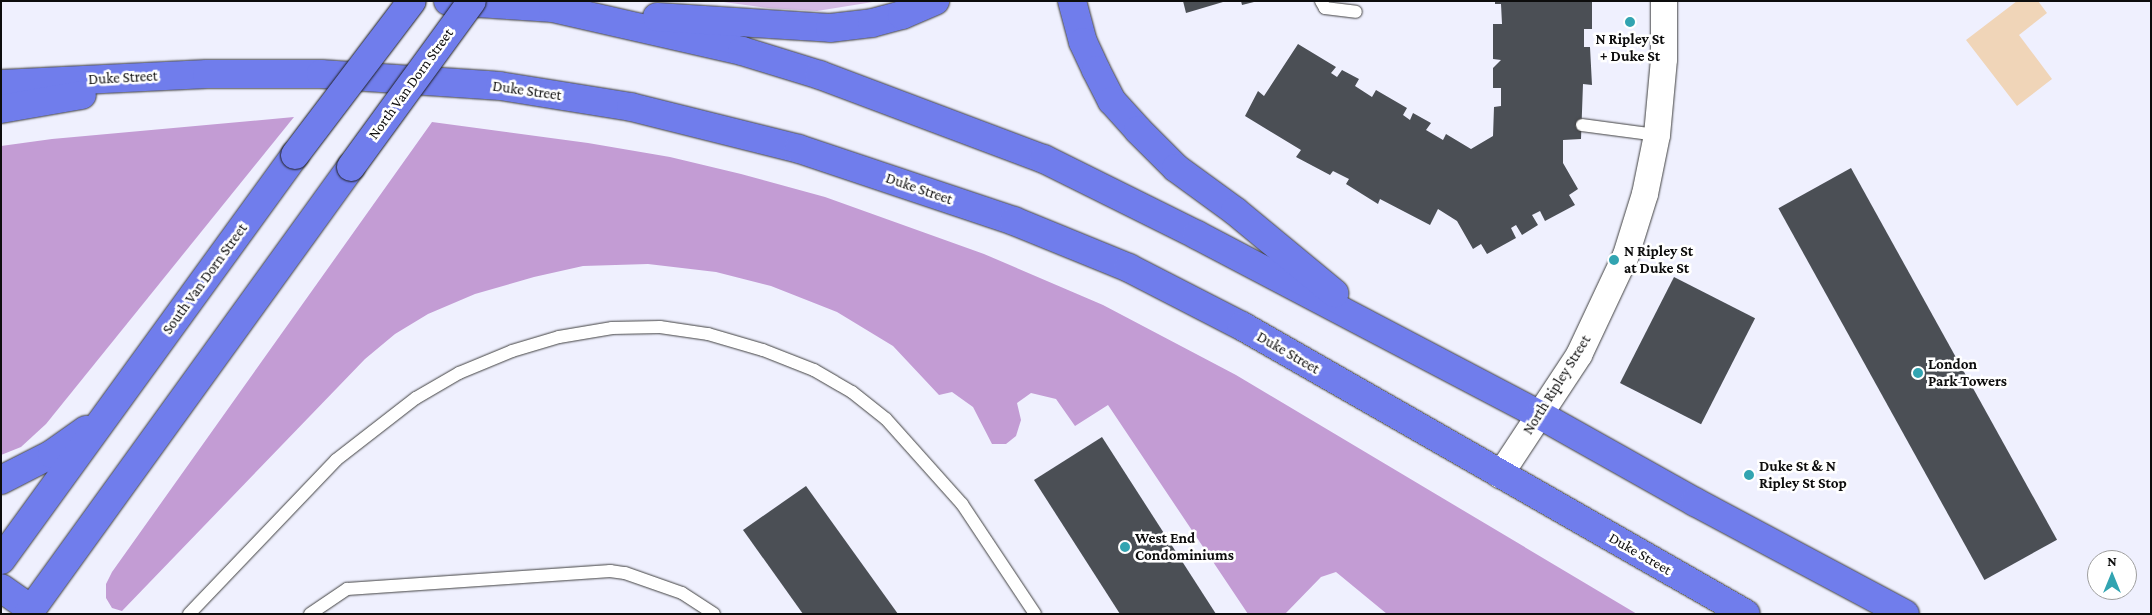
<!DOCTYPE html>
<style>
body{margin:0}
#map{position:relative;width:2152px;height:615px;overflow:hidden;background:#eff0fe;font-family:"Crimson Pro",serif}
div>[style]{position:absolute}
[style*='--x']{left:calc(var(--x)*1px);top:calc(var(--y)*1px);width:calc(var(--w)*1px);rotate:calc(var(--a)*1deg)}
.green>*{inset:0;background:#d5bbe5}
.forest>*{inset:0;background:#c39cd4}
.water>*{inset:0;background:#f0d5b8}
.building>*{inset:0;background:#4b4f55;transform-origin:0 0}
.roads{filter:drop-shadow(0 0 1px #404040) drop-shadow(0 0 1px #404040)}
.lane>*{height:12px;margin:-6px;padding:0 6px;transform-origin:6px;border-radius:6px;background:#fff}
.street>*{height:26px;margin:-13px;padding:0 13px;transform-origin:13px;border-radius:13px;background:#fff}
.primary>*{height:28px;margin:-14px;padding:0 14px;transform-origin:14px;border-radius:14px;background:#707dec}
.bridges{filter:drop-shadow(0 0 1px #1e1e1e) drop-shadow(0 0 1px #1e1e1e)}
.primary-bridge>*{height:28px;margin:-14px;padding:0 14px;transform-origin:14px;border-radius:14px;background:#707dec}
.dots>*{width:14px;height:14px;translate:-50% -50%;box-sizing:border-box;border:2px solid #fff;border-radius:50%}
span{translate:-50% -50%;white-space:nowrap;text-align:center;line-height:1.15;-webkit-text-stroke:5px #fff;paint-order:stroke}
.poi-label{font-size:15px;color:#0d0d0d;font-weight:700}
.left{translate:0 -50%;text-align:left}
.street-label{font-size:15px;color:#0d0d0d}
.frame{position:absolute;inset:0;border:2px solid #0d0d0d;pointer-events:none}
.north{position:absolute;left:2087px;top:550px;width:50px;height:50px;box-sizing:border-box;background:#fff;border:1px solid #9e9e9e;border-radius:50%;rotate:0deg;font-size:14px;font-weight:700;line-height:20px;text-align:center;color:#0d0d0d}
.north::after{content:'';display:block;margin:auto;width:18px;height:22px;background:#32a4b1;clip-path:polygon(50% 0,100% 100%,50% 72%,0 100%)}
</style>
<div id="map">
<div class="green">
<i style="clip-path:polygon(716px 1px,879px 1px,817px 11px,768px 8px)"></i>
</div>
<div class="forest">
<i style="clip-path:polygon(294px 117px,46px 424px,21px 447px,1px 455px,1px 146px,52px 139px)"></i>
<i style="clip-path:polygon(432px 122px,588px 143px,670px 157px,741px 174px,825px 197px,984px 254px,1103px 305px,1236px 375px,1637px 614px,1387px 614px,1336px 572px,1321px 577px,1285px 614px,1248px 614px,1108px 405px,1075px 426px,1056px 399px,1031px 393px,1017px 403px,1021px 420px,1016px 436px,1006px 444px,992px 444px,973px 407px,952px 392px,939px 395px,893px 346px,837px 312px,771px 286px,716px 272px,648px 264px,583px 266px,534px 277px,475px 294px,428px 314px,395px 334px,365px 359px,122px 611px,112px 608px,106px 598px,106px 584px,112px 572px)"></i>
</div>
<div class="water">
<i style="clip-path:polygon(2017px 1px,2038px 1px,2047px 13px,2019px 35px,2052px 79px,2017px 106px,1966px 40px)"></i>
</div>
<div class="building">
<i style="clip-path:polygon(1183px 1px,1222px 1px,1223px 2px,1186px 13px)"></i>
<i style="clip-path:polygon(1241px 1px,1254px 1px,1254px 2px,1242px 5px)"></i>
<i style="clip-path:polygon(1495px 1px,1592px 1px,1592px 29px,1584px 29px,1584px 47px,1590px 47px,1592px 85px,1583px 84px,1581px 139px,1563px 140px,1563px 163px,1578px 189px,1569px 195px,1575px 205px,1545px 221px,1540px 211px,1532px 215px,1538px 225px,1522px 235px,1516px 225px,1511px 228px,1516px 238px,1487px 254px,1481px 244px,1473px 249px,1457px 221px,1438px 209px,1430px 225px,1380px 199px,1378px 204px,1346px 184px,1349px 179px,1333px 171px,1330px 175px,1296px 157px,1301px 150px,1245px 116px,1258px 91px,1264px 96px,1298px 44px,1336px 67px,1331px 73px,1337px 77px,1342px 70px,1359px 79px,1355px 86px,1372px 97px,1376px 90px,1407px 108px,1403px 115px,1410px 120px,1413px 113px,1431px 123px,1426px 130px,1443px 140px,1446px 134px,1471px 149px,1493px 136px,1494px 107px,1501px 106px,1501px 88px,1493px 88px,1493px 68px,1501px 60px,1493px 59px,1493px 24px,1502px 24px,1501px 4px,1495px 4px)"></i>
<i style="left:1851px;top:168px;width:425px;height:83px;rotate:61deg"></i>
<i style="left:1674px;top:277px;width:91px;height:119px;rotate:27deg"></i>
<i style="clip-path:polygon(1102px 437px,1216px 614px,1120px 614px,1034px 480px)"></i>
<i style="clip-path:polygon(806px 486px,898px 614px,803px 614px,743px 530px)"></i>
</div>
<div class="roads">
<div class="lane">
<i style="--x:1321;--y:1;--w:8;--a:60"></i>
<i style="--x:1325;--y:8;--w:31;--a:7"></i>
<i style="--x:1582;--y:125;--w:76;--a:7.6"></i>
<i style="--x:189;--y:614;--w:213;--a:-46.3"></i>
<i style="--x:336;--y:460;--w:101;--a:-37.8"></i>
<i style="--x:416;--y:398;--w:50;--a:-30.2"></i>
<i style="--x:459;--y:373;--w:57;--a:-22.5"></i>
<i style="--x:512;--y:351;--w:49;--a:-16.6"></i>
<i style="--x:559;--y:337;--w:54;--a:-9.6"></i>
<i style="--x:612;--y:328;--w:48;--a:-1.2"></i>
<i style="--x:660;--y:327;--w:49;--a:8.3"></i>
<i style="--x:708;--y:334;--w:57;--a:16.2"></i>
<i style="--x:763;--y:350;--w:55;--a:21.4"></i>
<i style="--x:814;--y:370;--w:44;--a:30.1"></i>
<i style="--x:852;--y:392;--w:43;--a:38.5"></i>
<i style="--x:886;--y:419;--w:114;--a:48.2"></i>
<i style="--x:962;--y:504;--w:132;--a:56.4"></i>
<i style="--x:310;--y:614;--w:45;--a:-34"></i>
<i style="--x:347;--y:589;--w:264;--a:-3.9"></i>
<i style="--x:610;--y:571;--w:15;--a:8"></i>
<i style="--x:625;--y:573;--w:60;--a:19.3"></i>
<i style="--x:682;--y:593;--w:38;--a:33"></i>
</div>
<div class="street">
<i style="--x:1500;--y:475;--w:144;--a:-56.6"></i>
<i style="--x:1579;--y:355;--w:110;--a:-64.8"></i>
<i style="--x:1626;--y:255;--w:64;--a:-72.7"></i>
<i style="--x:1645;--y:194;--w:60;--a:-78.5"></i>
<i style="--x:1657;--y:135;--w:76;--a:-84.7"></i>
<i style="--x:1664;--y:59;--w:58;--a:-90"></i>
</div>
<div class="primary">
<i style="--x:448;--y:1;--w:105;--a:3.8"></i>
<i style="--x:553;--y:8;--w:194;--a:12.8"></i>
<i style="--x:742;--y:51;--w:82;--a:17.1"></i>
<i style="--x:820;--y:75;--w:239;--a:20.6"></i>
<i style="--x:1044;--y:159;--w:171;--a:26.4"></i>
<i style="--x:1197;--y:235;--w:387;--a:27.7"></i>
<i style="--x:1540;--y:415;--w:178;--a:29.3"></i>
<i style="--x:1695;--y:502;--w:238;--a:28.1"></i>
<i style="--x:1072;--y:1;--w:42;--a:75"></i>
<i style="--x:1083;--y:42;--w:31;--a:65"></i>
<i style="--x:1096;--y:70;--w:35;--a:63"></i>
<i style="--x:1112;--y:101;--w:39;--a:48"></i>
<i style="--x:1138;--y:130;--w:54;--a:45"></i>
<i style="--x:1176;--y:168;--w:73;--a:36.1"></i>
<i style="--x:1235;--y:211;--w:129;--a:39.6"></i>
<i style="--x:657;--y:17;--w:173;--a:3.6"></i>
<i style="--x:830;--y:28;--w:42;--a:-6.8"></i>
<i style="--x:872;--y:23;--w:31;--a:-15"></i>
<i style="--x:902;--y:15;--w:36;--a:-23"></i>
<i style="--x:1;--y:84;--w:206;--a:-2.8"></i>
<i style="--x:207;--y:74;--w:114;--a:0"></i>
<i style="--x:321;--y:74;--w:179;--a:3.8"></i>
<i style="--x:500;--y:86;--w:133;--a:9.1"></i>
<i style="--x:631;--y:107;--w:173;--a:14"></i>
<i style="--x:799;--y:149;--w:227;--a:18.5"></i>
<i style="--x:1014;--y:221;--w:124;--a:22.2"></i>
<i style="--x:1129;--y:268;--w:127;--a:27.2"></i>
<i style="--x:1242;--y:326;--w:580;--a:29.74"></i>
<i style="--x:1;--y:109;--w:82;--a:-9.8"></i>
<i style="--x:1;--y:480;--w:57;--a:-27"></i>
<i style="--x:52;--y:454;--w:42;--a:-35.2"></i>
<i style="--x:1;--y:560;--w:500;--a:-54.02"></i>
<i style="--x:1;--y:588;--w:37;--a:35"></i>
<i style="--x:28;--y:614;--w:551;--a:-54.15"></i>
</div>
</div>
<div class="bridges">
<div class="primary-bridge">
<i style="--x:295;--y:155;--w:193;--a:-52.8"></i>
<i style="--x:351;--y:167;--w:205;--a:-53.9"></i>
</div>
</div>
<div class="dots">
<i style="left:1630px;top:22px;background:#32a4b1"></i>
<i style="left:1614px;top:260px;background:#32a4b1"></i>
<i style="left:1918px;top:373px;background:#32a4b1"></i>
<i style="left:1749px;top:475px;background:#32a4b1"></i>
<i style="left:1125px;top:547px;background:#32a4b1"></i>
</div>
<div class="poi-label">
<span style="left:1630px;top:48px">N Ripley St<br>+ Duke St</span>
<span class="left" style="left:1624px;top:260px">N Ripley St<br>at Duke St</span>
<span class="left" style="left:1928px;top:373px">London<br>Park Towers</span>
<span class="left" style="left:1759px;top:475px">Duke St &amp; N<br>Ripley St Stop</span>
<span class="left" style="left:1135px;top:547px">West End<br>Condominiums</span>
</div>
<div class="street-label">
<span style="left:123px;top:78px;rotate:-3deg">Duke Street</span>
<span style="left:411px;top:84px;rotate:-54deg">North Van Dorn Street</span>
<span style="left:527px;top:91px;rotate:8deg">Duke Street</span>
<span style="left:919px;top:189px;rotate:19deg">Duke Street</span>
<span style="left:205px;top:279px;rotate:-54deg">South Van Dorn Street</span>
<span style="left:1288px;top:353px;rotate:30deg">Duke Street</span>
<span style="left:1557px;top:385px;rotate:-58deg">North Ripley Street</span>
<span style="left:1640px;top:554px;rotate:30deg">Duke Street</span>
</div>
<div class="frame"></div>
<div class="north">N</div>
</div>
